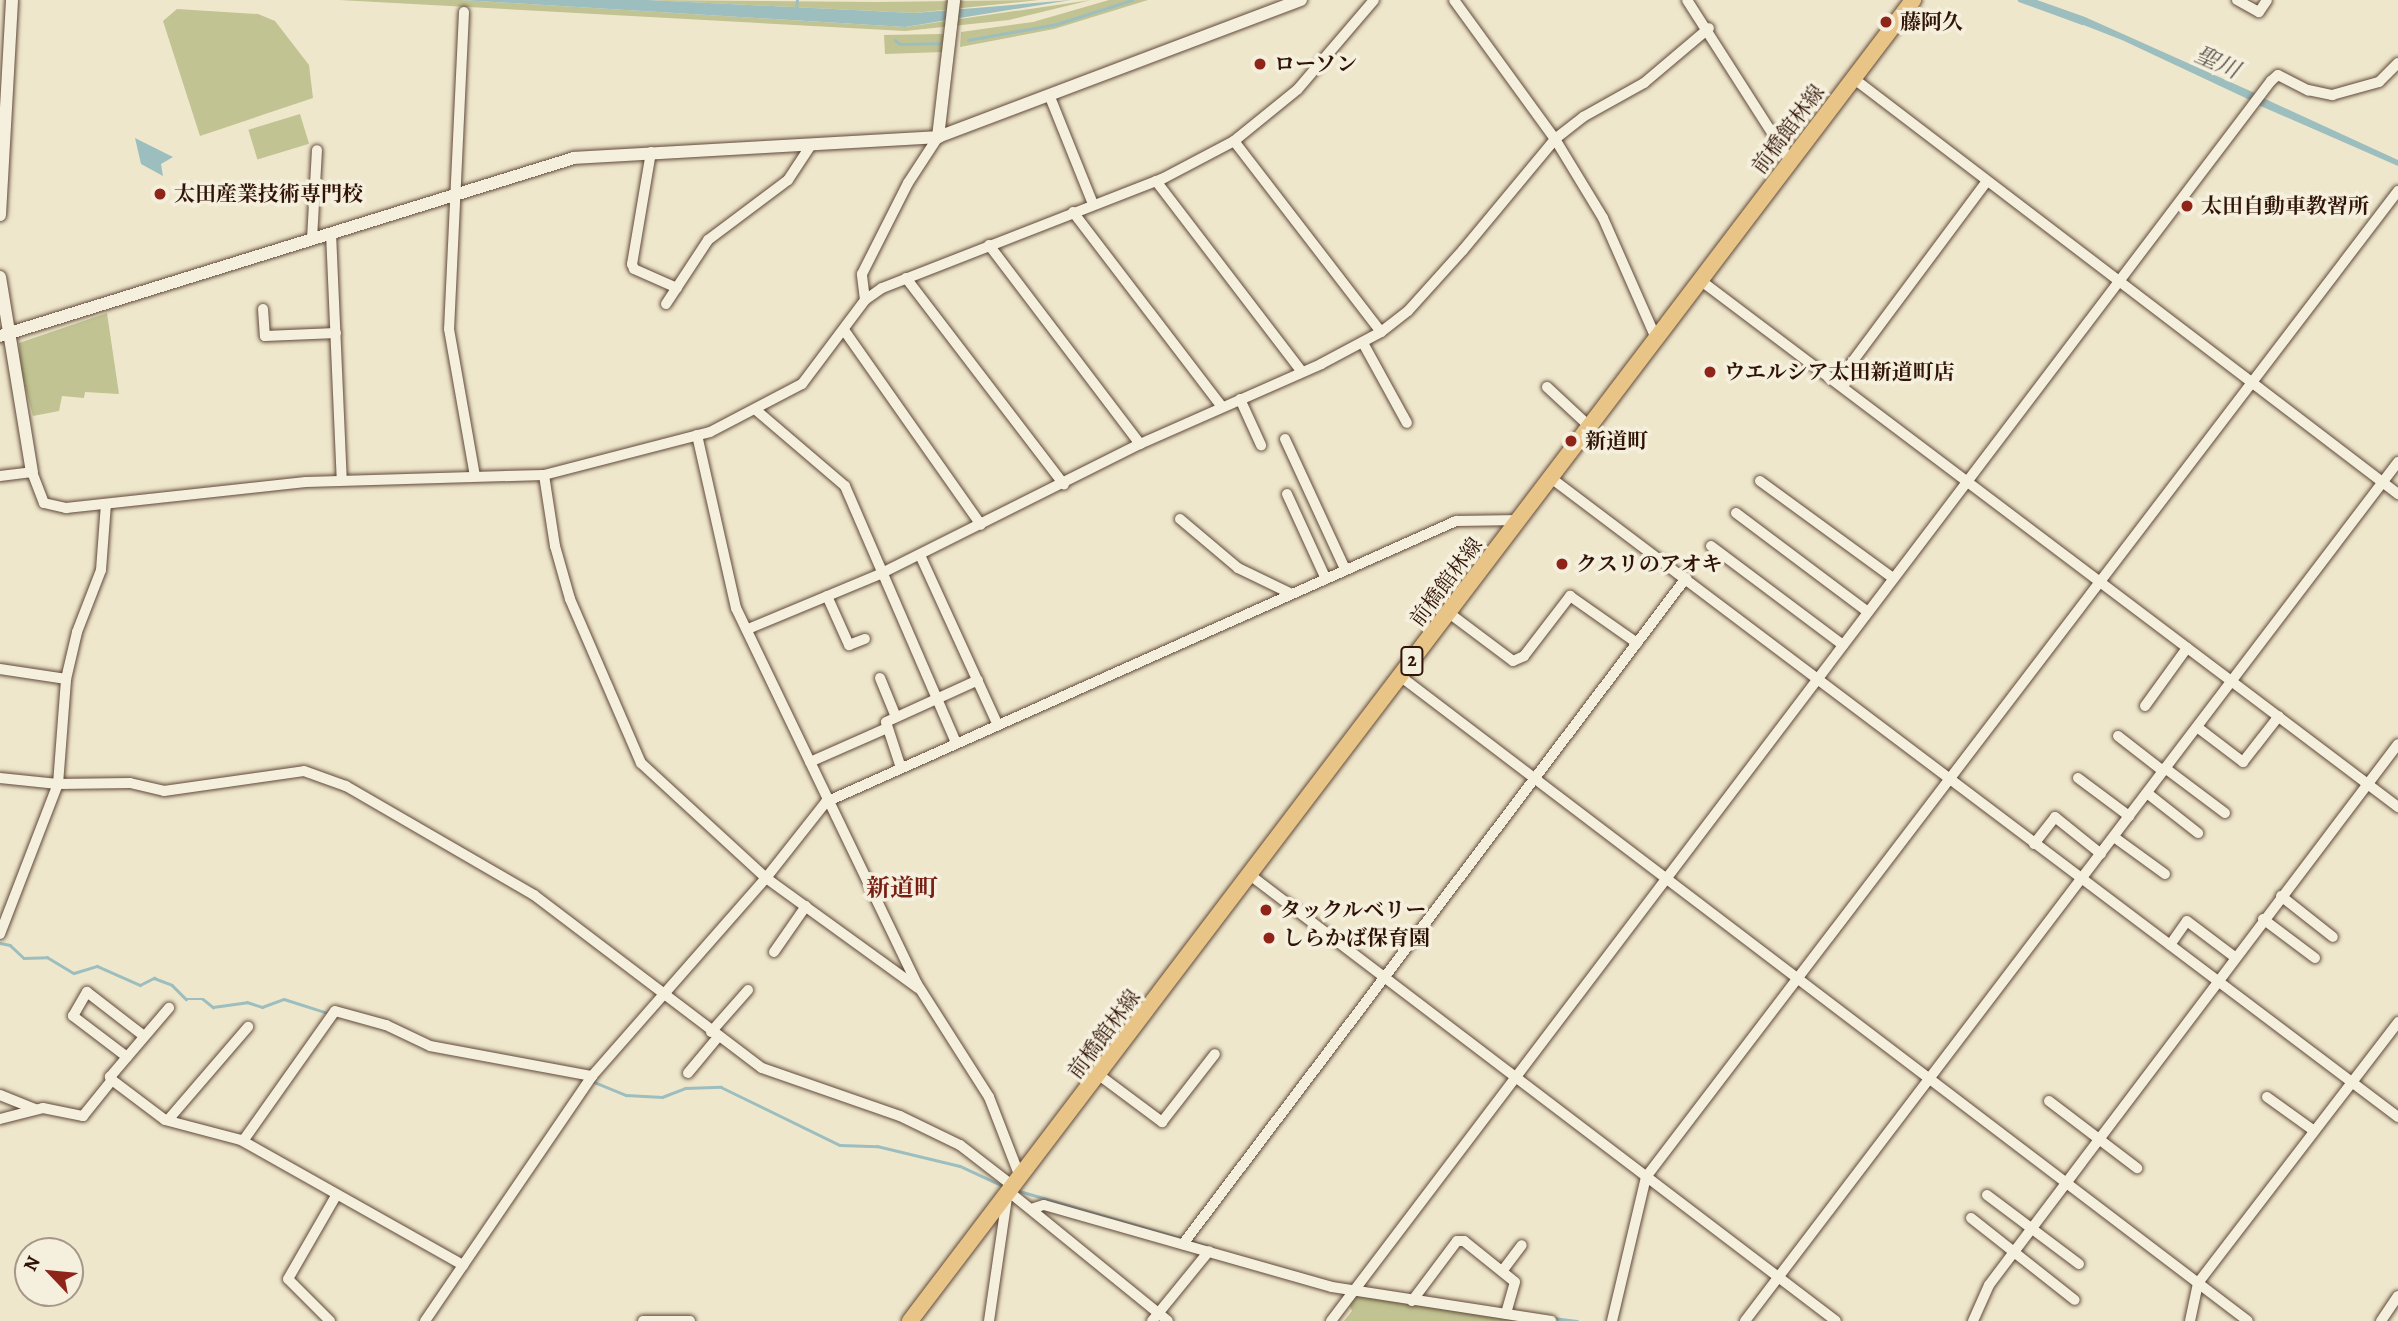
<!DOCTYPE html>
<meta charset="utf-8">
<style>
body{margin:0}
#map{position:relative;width:2398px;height:1321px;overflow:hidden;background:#efe7cc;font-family:Alegreya,"Noto Serif JP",serif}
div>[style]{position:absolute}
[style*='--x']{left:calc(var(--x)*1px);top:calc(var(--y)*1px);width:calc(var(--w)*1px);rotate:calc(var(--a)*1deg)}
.green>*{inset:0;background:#c1c392;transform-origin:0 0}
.water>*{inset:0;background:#9dbebf}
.stream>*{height:2.5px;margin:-1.25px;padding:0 1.25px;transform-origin:1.25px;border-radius:1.25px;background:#9dbebf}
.roads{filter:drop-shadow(0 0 2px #604939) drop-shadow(0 0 2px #604939)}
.minor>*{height:10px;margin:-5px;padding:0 5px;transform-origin:5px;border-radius:5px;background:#f5efde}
.tertiary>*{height:12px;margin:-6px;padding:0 6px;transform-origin:6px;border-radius:6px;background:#f5efde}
.primary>*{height:16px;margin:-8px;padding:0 8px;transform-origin:8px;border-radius:8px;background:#e8c486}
.dots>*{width:19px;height:19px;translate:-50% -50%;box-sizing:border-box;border:4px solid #f5efde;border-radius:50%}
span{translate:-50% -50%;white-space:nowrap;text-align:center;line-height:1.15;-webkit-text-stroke:7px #f5efde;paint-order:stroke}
.shield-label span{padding:2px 5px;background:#f5efde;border:2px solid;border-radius:5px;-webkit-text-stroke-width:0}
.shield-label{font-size:19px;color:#311408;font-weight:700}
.poi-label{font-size:21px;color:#311408;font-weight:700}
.left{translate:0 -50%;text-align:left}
.street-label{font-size:21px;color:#311408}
.water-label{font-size:23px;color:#575048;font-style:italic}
.quarter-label{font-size:24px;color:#7a1f14;font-weight:700}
.north{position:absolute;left:14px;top:1237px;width:70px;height:70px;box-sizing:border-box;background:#f5efde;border:2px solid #a79788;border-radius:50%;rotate:296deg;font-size:19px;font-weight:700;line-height:28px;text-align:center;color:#311408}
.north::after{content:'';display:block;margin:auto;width:24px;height:32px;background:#8f2418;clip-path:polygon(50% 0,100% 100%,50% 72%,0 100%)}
</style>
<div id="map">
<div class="green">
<i style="clip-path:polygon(339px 0,461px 0,905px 27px,1091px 0,1009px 20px,905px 31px)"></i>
<i style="clip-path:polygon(648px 0,876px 2px,1039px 0,914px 13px)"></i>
<i style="clip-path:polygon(1109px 0,1148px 0,1054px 29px,960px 47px,961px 32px,1033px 22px)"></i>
<i style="clip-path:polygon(177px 9px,258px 14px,275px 21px,309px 65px,313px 98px,200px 136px,163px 21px)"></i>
<i style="clip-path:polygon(942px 34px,947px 37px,943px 52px,885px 54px,884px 35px)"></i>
<i style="left:300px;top:114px;width:31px;height:54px;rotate:73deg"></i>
<i style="clip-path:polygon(107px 313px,119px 394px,85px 392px,84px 398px,62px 396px,59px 411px,33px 416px,21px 371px,19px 343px)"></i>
<i style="clip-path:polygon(1356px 1295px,1522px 1321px,1344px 1321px,1352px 1311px,1348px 1302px)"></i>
</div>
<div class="water">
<i style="clip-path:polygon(461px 0,648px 0,914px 13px,1071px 0,905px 27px)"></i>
<i style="clip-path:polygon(2019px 0,2037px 0,2085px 17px,2257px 94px,2252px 101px,2122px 40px)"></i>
<i style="clip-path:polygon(2261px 97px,2398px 160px,2398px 166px,2256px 104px)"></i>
<i style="clip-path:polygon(135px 138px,173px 157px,161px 164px,163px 176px,141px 164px)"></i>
</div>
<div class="stream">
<i style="--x:2019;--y:0;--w:67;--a:20.1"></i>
<i style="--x:796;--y:11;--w:11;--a:-85"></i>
<i style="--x:895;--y:40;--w:6;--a:39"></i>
<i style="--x:900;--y:44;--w:39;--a:-1"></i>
<i style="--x:968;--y:40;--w:90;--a:-10.2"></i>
<i style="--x:1057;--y:24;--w:79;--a:-17.7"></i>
<i style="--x:0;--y:943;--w:10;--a:11"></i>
<i style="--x:10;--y:945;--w:19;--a:43"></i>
<i style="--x:24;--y:958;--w:23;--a:-2"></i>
<i style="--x:47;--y:957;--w:31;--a:31"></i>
<i style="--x:74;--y:973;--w:24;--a:-17"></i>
<i style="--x:97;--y:966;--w:47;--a:23.8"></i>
<i style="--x:140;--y:985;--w:16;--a:-27"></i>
<i style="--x:154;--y:978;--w:19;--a:21"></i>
<i style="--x:172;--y:985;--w:20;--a:45"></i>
<i style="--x:186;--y:999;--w:17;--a:0"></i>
<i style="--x:203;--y:999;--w:13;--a:39"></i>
<i style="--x:213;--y:1007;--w:34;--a:-8"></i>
<i style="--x:247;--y:1002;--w:16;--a:18"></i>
<i style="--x:262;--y:1007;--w:23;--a:-20"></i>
<i style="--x:284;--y:999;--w:46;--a:17.7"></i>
<i style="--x:594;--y:1082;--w:35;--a:22"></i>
<i style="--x:626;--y:1095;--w:36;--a:3"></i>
<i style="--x:662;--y:1097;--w:25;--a:-21"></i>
<i style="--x:685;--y:1088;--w:36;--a:-2"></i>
<i style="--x:721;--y:1087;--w:132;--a:26"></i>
<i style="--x:840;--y:1145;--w:37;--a:2"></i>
<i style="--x:877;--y:1146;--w:85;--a:13.5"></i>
<i style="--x:960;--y:1166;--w:47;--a:24.9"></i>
<i style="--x:1016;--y:1190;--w:175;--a:16.3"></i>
<i style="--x:1190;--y:1241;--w:19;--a:16"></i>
<i style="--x:1553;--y:1318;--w:24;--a:7"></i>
</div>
<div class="roads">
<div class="minor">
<i style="--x:1454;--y:0;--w:172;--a:54"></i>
<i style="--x:1555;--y:139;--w:92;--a:58.7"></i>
<i style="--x:1603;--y:218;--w:131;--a:66.2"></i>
<i style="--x:1687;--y:0;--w:191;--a:57.4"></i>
<i style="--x:2237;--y:0;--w:25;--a:29"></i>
<i style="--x:2259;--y:12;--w:14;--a:-56"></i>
<i style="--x:464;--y:12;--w:317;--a:92.7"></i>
<i style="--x:449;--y:329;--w:149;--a:80"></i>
<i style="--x:1853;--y:78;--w:686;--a:37.35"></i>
<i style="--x:1050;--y:97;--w:115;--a:68.1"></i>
<i style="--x:1234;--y:141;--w:241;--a:52.4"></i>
<i style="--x:651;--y:152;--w:114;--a:99.6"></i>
<i style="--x:632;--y:264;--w:5;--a:68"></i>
<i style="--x:634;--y:269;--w:47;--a:23.8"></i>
<i style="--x:1156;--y:181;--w:240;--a:52.6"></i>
<i style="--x:1073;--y:212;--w:245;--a:52.6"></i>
<i style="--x:331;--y:233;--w:247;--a:87.5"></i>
<i style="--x:312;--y:239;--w:89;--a:-86.8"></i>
<i style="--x:989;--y:245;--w:250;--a:52.8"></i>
<i style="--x:906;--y:278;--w:260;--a:52.6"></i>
<i style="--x:1700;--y:280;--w:875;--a:37.05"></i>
<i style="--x:865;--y:300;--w:26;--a:-97"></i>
<i style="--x:862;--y:274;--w:102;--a:-63.2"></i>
<i style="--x:908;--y:183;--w:55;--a:-56.9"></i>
<i style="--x:666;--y:304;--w:77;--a:-56.7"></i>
<i style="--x:708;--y:240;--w:100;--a:-36.9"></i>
<i style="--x:788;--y:180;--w:42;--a:-56.7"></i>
<i style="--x:263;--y:309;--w:27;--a:86"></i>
<i style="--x:265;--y:336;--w:71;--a:-2.4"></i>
<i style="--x:844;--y:330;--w:238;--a:54.9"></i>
<i style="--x:1363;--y:343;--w:91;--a:61.2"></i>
<i style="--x:1838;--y:381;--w:249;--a:-53.3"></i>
<i style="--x:1547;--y:387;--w:59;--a:42.9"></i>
<i style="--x:1240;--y:399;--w:51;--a:65.5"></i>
<i style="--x:756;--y:410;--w:117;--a:40.5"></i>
<i style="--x:845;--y:486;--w:279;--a:66.6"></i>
<i style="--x:697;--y:435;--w:177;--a:77.3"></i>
<i style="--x:736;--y:608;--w:417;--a:64.3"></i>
<i style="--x:917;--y:984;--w:134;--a:57.5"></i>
<i style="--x:989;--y:1097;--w:86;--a:68.8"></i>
<i style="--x:1285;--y:439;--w:143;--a:65.2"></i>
<i style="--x:544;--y:475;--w:72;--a:81.2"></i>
<i style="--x:555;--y:546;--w:55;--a:74.2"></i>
<i style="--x:570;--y:599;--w:179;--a:66.6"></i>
<i style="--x:641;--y:763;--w:170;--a:42.6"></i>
<i style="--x:766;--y:878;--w:188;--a:35.9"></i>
<i style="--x:0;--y:476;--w:32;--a:-7"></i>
<i style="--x:32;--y:472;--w:33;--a:69"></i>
<i style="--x:44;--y:503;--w:23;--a:13"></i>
<i style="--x:66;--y:508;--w:241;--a:-6.2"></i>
<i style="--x:306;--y:482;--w:238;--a:-1.7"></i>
<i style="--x:544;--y:475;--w:171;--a:-14.5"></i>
<i style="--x:710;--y:432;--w:104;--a:-27.6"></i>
<i style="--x:802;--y:384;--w:105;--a:-53.1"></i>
<i style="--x:865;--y:300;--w:21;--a:-35"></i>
<i style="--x:882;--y:288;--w:300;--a:-21.3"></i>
<i style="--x:1162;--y:179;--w:81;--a:-27.8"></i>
<i style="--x:1234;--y:141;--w:82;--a:-39.1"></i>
<i style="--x:1298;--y:89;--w:117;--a:-49.5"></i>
<i style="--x:1551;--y:478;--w:1061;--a:37.03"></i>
<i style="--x:1760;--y:481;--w:165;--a:36.1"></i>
<i style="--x:1287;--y:494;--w:91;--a:65.4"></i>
<i style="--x:1736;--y:513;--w:165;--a:36.9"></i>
<i style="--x:1180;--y:519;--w:76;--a:40.2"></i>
<i style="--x:1238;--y:568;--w:58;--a:25.7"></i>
<i style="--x:1711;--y:546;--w:165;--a:36.9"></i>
<i style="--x:920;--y:555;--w:185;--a:65.4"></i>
<i style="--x:827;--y:596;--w:54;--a:65.8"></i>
<i style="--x:849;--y:645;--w:17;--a:-21"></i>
<i style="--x:1449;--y:613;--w:80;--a:36.9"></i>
<i style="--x:1513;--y:661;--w:12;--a:-24"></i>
<i style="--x:1524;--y:656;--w:76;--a:-52.5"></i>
<i style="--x:1570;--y:596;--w:82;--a:35"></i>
<i style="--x:748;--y:629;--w:143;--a:-22.6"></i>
<i style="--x:880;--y:574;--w:291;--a:-26.6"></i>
<i style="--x:1140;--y:444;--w:198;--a:-23.8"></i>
<i style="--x:1321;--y:364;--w:68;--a:-28.1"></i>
<i style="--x:1381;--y:332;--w:34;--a:-38"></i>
<i style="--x:1408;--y:311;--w:82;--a:-48"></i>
<i style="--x:1463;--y:250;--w:144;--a:-50.3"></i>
<i style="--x:1555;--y:139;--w:36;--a:-38"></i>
<i style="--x:1583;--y:117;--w:70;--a:-29.1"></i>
<i style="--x:1644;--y:83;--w:85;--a:-40.2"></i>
<i style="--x:0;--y:669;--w:67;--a:8.6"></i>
<i style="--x:1400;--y:676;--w:1065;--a:37.26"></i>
<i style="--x:880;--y:678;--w:42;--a:67.7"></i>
<i style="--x:2145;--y:706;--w:72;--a:-54.1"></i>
<i style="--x:2197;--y:727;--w:58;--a:37.3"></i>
<i style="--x:2243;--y:762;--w:58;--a:-52"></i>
<i style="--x:2118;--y:736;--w:57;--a:37.9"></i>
<i style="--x:810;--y:762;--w:84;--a:-23.8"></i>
<i style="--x:901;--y:768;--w:48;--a:-108.1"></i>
<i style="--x:886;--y:722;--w:101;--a:-24.5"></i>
<i style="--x:2165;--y:768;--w:75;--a:36.9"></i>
<i style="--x:0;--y:778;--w:58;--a:5.9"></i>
<i style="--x:58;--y:784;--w:105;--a:-85.6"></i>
<i style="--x:66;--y:679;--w:48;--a:-76.8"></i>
<i style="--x:77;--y:632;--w:66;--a:-68.8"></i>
<i style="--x:101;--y:570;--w:66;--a:-85.7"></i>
<i style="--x:2078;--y:778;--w:64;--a:36.7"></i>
<i style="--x:2147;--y:793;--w:65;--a:38.1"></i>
<i style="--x:2114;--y:837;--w:63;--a:36"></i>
<i style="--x:2034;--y:844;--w:34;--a:-52"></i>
<i style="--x:2055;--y:817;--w:59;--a:38.8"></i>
<i style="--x:1250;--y:875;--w:736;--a:37.27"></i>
<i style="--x:2281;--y:896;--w:66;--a:38.3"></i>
<i style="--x:2263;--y:919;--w:65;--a:36.9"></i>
<i style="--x:0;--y:934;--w:161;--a:-68.9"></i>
<i style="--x:58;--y:784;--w:72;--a:-0.8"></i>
<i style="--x:130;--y:783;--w:35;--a:13"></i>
<i style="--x:164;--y:791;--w:141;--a:-8.1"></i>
<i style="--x:304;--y:771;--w:45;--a:19.7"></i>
<i style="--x:346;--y:786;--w:217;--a:30.1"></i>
<i style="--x:534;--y:895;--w:286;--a:37.2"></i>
<i style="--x:762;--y:1068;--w:146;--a:19.2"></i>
<i style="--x:900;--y:1116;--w:67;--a:25.8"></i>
<i style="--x:960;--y:1145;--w:67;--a:37.7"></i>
<i style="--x:2170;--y:945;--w:29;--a:-55"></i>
<i style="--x:2187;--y:921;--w:61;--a:37.1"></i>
<i style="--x:774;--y:952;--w:56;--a:-55.2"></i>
<i style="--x:711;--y:1032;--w:56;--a:-48.6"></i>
<i style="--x:127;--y:1057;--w:68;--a:-142.8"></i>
<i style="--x:73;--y:1016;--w:28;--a:-60"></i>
<i style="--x:87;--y:992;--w:72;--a:37.7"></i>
<i style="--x:688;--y:1073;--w:47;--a:-50.2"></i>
<i style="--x:1099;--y:1075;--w:79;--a:36.7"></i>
<i style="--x:1162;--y:1122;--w:86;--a:-52.1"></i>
<i style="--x:112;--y:1080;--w:4;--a:-124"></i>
<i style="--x:110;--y:1077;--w:91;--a:-49.5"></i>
<i style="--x:0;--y:1095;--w:38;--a:22"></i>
<i style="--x:2267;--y:1097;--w:57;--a:35.7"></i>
<i style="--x:2049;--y:1101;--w:111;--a:37.3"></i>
<i style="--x:0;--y:1119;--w:44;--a:-14.3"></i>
<i style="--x:43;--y:1108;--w:41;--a:11.3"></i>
<i style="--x:83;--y:1116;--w:46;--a:-51.1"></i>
<i style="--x:112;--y:1080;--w:66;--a:37"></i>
<i style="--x:165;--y:1120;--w:79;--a:14.7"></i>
<i style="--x:241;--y:1140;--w:255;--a:29.4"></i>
<i style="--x:168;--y:1120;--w:123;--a:-49.3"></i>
<i style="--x:243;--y:1141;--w:159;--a:-54.7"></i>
<i style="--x:335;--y:1011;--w:53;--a:15.4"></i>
<i style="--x:386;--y:1025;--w:49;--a:25.5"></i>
<i style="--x:430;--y:1046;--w:165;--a:10.5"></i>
<i style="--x:1987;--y:1195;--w:115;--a:36.9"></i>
<i style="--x:1034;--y:1208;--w:10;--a:-17"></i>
<i style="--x:1044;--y:1205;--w:299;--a:15.9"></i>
<i style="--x:1332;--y:1287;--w:222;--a:8.8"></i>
<i style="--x:1971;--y:1218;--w:132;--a:38.3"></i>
<i style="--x:1183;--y:1244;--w:835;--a:-52.94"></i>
<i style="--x:1503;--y:1270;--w:31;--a:-53"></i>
<i style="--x:1412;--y:1301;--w:75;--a:-53.1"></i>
<i style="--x:1457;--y:1241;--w:7;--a:0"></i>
<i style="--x:1464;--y:1241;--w:65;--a:38.8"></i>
<i style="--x:1515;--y:1282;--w:33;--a:106"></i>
<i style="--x:330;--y:1321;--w:59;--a:-135"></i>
<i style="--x:288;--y:1279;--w:96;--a:-60"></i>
<i style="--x:425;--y:1321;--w:297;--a:-55.7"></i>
<i style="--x:592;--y:1076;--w:264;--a:-48.7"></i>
<i style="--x:766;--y:878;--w:97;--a:-51.7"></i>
<i style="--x:826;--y:802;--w:690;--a:-24.04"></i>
<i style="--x:1456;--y:521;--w:64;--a:-0.9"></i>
<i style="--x:643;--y:1321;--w:47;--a:0"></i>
<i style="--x:989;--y:1321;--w:131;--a:-81.7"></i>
<i style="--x:1008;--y:1191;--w:206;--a:39.1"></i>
<i style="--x:1152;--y:1321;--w:90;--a:-50.8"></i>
<i style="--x:1331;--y:1321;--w:1556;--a:-52.84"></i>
<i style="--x:2271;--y:81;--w:9;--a:-41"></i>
<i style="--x:2278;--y:75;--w:34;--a:27"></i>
<i style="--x:2308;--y:90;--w:25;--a:12"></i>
<i style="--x:2332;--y:95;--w:49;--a:-15.5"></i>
<i style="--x:2379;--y:82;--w:27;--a:-45"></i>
<i style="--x:1612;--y:1321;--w:148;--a:-76.7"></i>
<i style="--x:1646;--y:1177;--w:1240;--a:-52.67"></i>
<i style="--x:1745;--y:1321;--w:1079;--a:-52.76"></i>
<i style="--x:1973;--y:1321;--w:39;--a:-66"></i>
<i style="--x:1989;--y:1285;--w:678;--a:-52.91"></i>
<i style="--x:2190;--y:1321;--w:39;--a:-78"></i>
<i style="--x:2198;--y:1283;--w:329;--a:-52.5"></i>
<i style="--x:2381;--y:1321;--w:30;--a:-56"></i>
</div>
<div class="tertiary">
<i style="--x:938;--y:137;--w:138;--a:-83.3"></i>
<i style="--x:0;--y:215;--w:215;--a:-86.8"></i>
<i style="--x:0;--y:277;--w:198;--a:80.7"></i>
<i style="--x:0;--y:336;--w:601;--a:-17.23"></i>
<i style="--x:574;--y:158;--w:365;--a:-3.3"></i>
<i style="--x:938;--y:137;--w:388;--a:-20.7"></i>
</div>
<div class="primary">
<i style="--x:910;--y:1321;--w:1659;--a:-52.79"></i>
</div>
</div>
<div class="dots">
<i style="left:1886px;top:22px;background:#8f2418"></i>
<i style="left:1260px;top:64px;background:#8f2418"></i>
<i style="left:160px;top:194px;background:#8f2418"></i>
<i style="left:2187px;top:206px;background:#8f2418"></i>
<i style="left:1710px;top:372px;background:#8f2418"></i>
<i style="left:1571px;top:441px;background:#8f2418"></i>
<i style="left:1562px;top:564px;background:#8f2418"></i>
<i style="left:1266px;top:910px;background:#8f2418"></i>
<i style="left:1269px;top:938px;background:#8f2418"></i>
</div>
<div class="shield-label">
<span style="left:1412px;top:661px">2</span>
</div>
<div class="poi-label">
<span class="left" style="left:1900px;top:22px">藤阿久</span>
<span class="left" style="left:1274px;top:64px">ローソン</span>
<span class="left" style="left:174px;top:194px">太田産業技術専門校</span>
<span class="left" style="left:2201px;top:206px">太田自動車教習所</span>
<span class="left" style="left:1724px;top:372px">ウエルシア太田新道町店</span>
<span class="left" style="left:1585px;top:441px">新道町</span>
<span class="left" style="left:1576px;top:564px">クスリのアオキ</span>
<span class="left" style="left:1280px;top:910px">タックルベリー</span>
<span class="left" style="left:1283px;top:938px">しらかば保育園</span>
</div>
<div class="street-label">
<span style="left:1788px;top:129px;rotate:-53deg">前橋館林線</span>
<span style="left:1446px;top:582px;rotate:-53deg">前橋館林線</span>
<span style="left:1104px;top:1034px;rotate:-53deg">前橋館林線</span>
</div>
<div class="water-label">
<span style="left:2217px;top:63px;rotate:24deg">聖川</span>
</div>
<div class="quarter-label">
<span style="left:902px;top:889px">新道町</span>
</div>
<div class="north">N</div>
</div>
